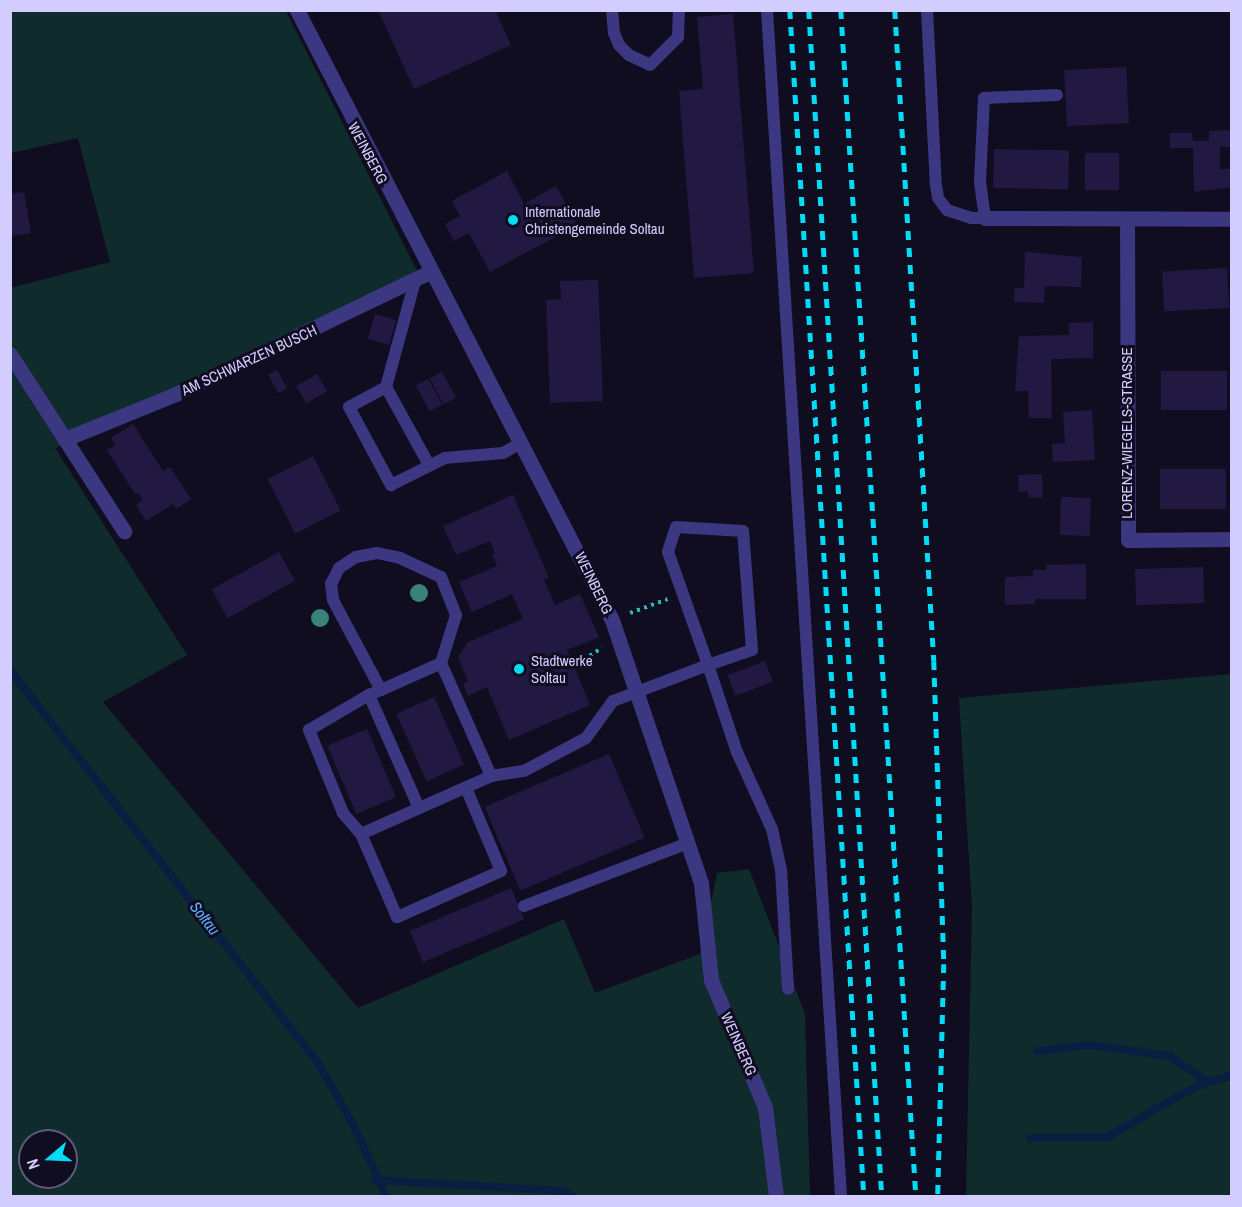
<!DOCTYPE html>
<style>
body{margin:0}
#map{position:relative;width:1242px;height:1207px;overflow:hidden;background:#110d21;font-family:"Archivo Narrow",sans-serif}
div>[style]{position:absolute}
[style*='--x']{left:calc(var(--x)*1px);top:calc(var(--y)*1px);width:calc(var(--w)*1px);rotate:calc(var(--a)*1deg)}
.green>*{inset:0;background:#102b2b}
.stream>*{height:8px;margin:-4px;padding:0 4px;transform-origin:4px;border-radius:4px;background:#0a1e42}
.building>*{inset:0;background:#221942;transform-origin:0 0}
.path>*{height:4px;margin-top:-2px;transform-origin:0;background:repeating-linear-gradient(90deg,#2cb4ae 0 3px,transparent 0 7.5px)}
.lane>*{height:12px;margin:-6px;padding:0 6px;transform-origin:6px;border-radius:6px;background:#3b3781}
.street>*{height:15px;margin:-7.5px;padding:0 7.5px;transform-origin:7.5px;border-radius:7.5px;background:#3b3781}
.rail>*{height:4.5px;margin-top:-2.25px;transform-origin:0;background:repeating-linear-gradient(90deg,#00dbf8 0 9px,transparent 0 17px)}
.trees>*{width:18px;height:18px;margin:-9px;border-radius:50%;background:#388278}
.dots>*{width:16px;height:16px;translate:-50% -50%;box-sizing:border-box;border:3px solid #110d21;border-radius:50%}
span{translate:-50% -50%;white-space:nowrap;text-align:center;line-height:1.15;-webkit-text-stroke:6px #110d21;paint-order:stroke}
.street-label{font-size:15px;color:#d3cdff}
.poi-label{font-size:15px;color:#d3cdff}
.left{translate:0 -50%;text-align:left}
.water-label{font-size:16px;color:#5bb1ff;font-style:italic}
.frame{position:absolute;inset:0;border:12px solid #d3cdff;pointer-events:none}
.north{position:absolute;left:18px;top:1129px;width:60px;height:60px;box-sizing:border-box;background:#110d21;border:2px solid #5f5a7a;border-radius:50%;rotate:251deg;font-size:16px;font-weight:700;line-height:24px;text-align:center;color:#d3cdff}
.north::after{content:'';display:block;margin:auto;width:21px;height:27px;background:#00dbf8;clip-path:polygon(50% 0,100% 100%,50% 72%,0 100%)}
</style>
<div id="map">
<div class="green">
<i style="clip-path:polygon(evenodd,11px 11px,286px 11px,419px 275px,177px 401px,55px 448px,187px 655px,103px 702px,358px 1008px,564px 919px,595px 993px,700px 954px,717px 873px,749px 869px,805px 1014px,810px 1196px,11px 1196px,10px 288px,110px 262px,78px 138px,11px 153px,11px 11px,30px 1141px,66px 1141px,66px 1177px,30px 1177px,30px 1141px)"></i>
<i style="clip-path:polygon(1231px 674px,1231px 1196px,966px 1196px,972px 908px,959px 698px)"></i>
</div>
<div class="stream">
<i style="--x:10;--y:670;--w:497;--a:51.9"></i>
<i style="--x:317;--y:1061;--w:73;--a:60.3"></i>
<i style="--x:353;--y:1124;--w:79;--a:65.4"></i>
<i style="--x:1037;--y:1051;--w:53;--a:-6.5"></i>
<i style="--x:1090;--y:1045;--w:80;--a:7.9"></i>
<i style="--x:1169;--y:1056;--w:47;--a:33.7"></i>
<i style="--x:1030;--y:1138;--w:77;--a:-0.7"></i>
<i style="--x:1107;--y:1137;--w:103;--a:-29.5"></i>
<i style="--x:1197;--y:1086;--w:37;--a:-17"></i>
<i style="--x:375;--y:1180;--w:188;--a:3.3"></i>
<i style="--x:563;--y:1191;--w:10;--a:29"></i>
</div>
<div class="building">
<i style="clip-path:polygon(378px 10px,495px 10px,511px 45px,414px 89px)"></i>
<i style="clip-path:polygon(733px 14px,754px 273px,694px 278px,679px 91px,703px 89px,697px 17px)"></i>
<i style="left:1126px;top:67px;width:56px;height:62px;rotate:87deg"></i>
<i style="clip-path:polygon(1230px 130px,1230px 147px,1220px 147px,1220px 169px,1232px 169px,1232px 187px,1194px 192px,1193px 148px,1170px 148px,1170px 133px,1192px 133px,1193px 141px,1209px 141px,1209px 131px)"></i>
<i style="left:994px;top:149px;width:75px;height:39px;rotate:1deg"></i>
<i style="left:1085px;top:153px;width:34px;height:37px"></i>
<i style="clip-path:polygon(507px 171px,524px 204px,556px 186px,577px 225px,490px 272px,469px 233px,454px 241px,445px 224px,460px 216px,452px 201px)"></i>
<i style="clip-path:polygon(24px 192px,31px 233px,10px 236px,10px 194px)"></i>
<i style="clip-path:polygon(1025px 252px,1082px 257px,1081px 287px,1045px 286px,1044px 303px,1014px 302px,1015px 288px,1024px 288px)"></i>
<i style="left:1227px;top:268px;width:40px;height:65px;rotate:87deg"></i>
<i style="clip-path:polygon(598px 280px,603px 401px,550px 403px,546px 300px,561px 299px,560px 281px)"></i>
<i style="left:375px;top:314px;width:22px;height:26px;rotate:16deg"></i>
<i style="clip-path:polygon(1093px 322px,1093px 358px,1051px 359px,1052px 418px,1029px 418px,1028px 391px,1015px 391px,1019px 336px,1069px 335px,1069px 323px)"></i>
<i style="left:277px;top:370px;width:21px;height:10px;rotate:61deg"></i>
<i style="left:1227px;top:371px;width:39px;height:66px;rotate:90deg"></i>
<i style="left:442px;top:372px;width:29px;height:14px;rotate:61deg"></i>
<i style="left:317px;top:374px;width:20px;height:24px;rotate:60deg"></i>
<i style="left:428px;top:379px;width:29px;height:14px;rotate:61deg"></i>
<i style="clip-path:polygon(1092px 410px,1095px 460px,1053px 462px,1052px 444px,1065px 443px,1063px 412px)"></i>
<i style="clip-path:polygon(133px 424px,163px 471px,170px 467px,191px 499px,176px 509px,173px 504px,146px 521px,136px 505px,143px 500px,138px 493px,135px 494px,107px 450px,115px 445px,111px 438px)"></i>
<i style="left:313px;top:456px;width:61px;height:51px;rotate:63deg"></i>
<i style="left:1226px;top:469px;width:40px;height:66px;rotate:90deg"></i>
<i style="clip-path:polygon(1042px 474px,1043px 497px,1029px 498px,1028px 491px,1019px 492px,1018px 475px)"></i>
<i style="clip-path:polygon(513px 495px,549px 578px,544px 580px,555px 605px,580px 594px,599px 637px,567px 650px,590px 705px,509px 740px,487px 687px,468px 696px,463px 684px,468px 681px,458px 657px,468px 642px,523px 619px,512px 594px,472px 612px,459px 582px,497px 566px,492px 554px,495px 553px,490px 541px,456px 555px,443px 526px)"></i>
<i style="left:1061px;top:497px;width:30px;height:38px;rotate:2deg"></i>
<i style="left:279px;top:552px;width:33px;height:77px;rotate:61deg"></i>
<i style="clip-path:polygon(1086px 564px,1086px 599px,1035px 599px,1035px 604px,1005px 605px,1005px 577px,1033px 576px,1033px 570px,1046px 570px,1046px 565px)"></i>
<i style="left:1203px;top:567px;width:36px;height:68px;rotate:88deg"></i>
<i style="left:765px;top:661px;width:22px;height:40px;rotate:69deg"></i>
<i style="left:434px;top:697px;width:74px;height:41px;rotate:66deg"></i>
<i style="left:367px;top:729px;width:74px;height:43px;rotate:67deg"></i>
<i style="left:609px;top:754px;width:91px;height:135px;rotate:67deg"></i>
<i style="left:511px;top:888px;width:34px;height:110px;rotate:67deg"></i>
</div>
<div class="path">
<i style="--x:630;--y:613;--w:40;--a:-20.2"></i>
<i style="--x:577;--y:664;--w:30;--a:-33"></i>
</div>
<div class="lane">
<i style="--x:612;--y:10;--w:23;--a:85"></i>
<i style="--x:614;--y:33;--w:13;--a:67"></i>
<i style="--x:619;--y:45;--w:14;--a:45"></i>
<i style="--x:629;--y:55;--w:23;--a:25"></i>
<i style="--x:650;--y:65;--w:40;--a:-45"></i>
<i style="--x:678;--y:37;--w:27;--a:-88"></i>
<i style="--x:767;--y:10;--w:1188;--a:86.43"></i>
<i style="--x:927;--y:10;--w:175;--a:87.1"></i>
<i style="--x:936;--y:185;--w:13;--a:81"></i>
<i style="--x:938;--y:198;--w:15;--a:53"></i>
<i style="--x:947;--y:210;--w:25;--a:18"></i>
<i style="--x:971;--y:218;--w:14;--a:0"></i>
<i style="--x:985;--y:218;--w:36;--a:-98"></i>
<i style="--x:980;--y:182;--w:84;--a:-87.3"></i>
<i style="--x:984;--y:98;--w:73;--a:-2.4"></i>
<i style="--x:415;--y:281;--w:110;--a:105.3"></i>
<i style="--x:386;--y:387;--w:42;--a:151.6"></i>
<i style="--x:349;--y:407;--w:89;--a:61.7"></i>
<i style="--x:391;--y:485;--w:60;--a:-26.6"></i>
<i style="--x:445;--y:458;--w:58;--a:-4.9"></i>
<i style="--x:503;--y:453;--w:21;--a:-29"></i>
<i style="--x:386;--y:387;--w:89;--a:61.1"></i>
<i style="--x:381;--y:690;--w:102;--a:-118.1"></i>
<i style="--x:333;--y:600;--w:16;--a:-97"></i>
<i style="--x:331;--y:584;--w:18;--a:-63"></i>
<i style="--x:339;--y:568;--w:20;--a:-33"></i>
<i style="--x:356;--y:557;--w:21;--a:-11"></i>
<i style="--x:377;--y:553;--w:24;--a:12"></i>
<i style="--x:400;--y:558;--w:45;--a:24.9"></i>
<i style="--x:441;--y:577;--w:41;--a:68.5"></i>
<i style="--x:456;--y:615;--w:50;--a:107.4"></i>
<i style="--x:466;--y:788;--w:90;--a:67.1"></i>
<i style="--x:501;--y:871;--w:114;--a:156.1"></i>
<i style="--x:397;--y:917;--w:90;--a:-113.4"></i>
<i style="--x:361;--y:834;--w:142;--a:-24"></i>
<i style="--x:491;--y:776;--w:33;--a:-9"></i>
<i style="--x:524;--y:771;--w:70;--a:-28"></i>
<i style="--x:586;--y:738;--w:46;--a:-53.9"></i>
<i style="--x:613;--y:701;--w:102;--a:-20.8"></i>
<i style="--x:708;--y:665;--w:46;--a:-18.8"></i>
<i style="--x:752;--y:650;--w:119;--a:-94.3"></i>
<i style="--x:743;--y:531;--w:67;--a:-176.6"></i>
<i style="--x:676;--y:527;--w:26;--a:108"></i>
<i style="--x:668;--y:552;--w:120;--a:70.5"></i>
<i style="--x:708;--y:665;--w:92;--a:71.6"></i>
<i style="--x:737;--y:752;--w:85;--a:65.6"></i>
<i style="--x:772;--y:829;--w:42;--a:77.6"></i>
<i style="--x:781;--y:870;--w:119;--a:86.6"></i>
<i style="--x:419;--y:808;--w:124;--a:-113.9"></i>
<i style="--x:369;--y:695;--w:13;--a:-23"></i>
<i style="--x:381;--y:690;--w:66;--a:-24.2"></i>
<i style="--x:441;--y:663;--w:124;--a:66.1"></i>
<i style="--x:361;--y:834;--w:28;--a:-131"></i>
<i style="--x:343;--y:813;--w:90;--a:-112.3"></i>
<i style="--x:309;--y:730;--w:69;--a:-30.3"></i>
<i style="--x:524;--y:906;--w:176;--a:-21"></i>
</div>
<div class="street">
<i style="--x:297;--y:10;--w:687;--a:62.69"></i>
<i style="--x:612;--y:620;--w:278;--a:71.3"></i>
<i style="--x:701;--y:883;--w:98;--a:84.1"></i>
<i style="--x:711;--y:980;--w:138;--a:67"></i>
<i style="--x:765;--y:1107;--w:90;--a:83"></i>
<i style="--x:985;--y:218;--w:247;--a:0.2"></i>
<i style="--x:1127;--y:221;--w:319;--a:89.8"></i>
<i style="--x:1128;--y:540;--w:104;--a:-0.6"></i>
<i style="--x:10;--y:354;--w:211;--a:57.2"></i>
<i style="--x:65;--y:439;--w:120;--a:-22.1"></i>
<i style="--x:176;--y:394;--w:282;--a:-25.7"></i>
</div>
<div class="rail">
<i style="--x:790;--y:10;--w:1188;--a:86.43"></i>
<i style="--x:809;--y:10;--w:1188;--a:86.48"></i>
<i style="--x:841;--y:10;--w:1188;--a:86.38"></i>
<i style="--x:895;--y:10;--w:652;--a:86.57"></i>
<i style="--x:934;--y:661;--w:303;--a:88.1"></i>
<i style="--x:944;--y:964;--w:232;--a:91.5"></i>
</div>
<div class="trees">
<i style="left:419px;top:593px"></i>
<i style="left:320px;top:618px"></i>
</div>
<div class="dots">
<i style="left:513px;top:220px;background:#00dbf8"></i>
<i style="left:519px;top:669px;background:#00dbf8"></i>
</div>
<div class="street-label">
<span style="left:368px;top:153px;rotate:62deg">WEINBERG</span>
<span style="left:249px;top:360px;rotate:-25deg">AM SCHWARZEN BUSCH</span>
<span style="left:1127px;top:433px;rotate:-90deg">LORENZ-WIEGELS-STRASSE</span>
<span style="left:594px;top:583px;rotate:64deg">WEINBERG</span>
<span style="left:739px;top:1044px;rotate:66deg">WEINBERG</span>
</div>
<div class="poi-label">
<span class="left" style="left:525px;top:220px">Internationale<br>Christengemeinde Soltau</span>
<span class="left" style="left:531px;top:669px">Stadtwerke<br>Soltau</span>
</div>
<div class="water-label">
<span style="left:205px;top:918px;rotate:52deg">Soltau</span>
</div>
<div class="frame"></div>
<div class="north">N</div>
</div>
